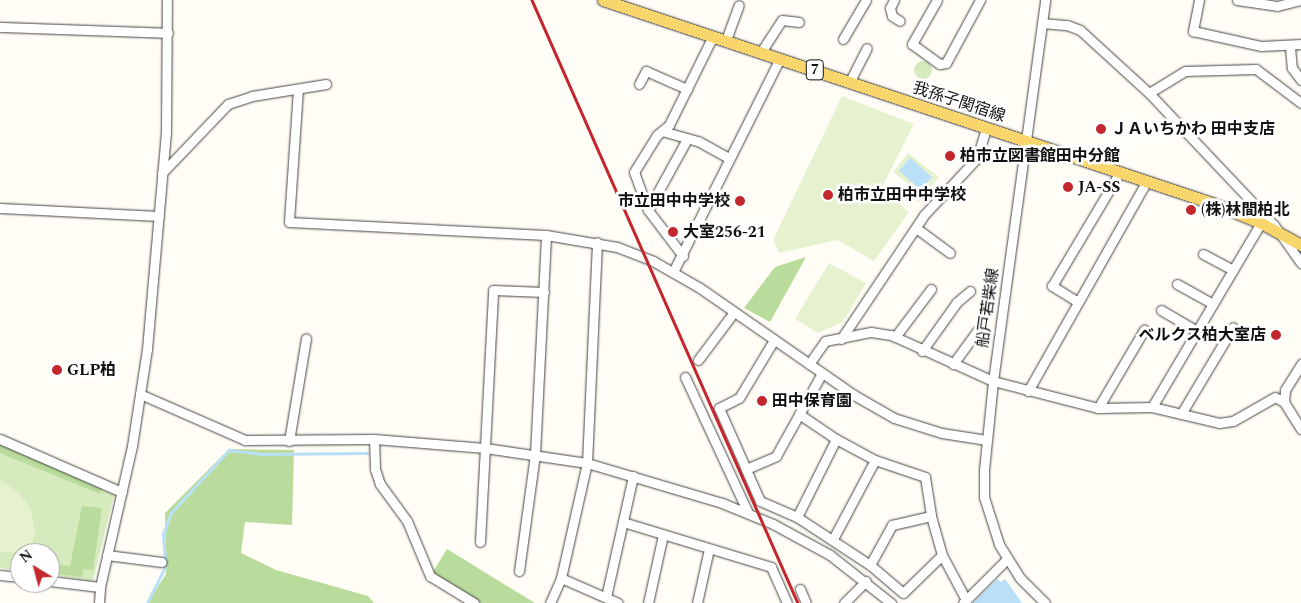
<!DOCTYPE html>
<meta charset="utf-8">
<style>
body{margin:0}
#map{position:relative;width:1301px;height:603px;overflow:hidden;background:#fffdf5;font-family:Spectral,"Noto Sans JP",serif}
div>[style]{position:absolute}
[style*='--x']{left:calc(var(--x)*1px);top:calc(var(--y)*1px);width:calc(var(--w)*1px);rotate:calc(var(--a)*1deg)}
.green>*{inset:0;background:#d5ebbd}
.round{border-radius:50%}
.forest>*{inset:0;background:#b9dc9c}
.pitch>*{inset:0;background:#e6f2cf}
.water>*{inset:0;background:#b9e0f7;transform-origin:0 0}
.stream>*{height:2.5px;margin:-1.25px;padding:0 1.25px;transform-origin:1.25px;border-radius:1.25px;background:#b9e0f7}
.roads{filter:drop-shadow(0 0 1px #444) drop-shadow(0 0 1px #444)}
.minor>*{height:9px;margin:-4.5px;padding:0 4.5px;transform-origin:4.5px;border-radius:4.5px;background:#fff}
.major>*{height:11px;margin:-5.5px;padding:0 5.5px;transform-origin:5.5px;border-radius:5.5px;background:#f9d66b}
.rail>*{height:2.5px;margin:-1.25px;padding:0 1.25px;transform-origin:1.25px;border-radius:1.25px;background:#c4262e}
.dots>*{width:14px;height:14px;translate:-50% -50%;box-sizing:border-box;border:2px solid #fff;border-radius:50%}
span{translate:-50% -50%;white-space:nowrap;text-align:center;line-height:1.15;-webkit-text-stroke:5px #fff;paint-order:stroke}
.shield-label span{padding:1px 4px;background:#fff;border:1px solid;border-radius:4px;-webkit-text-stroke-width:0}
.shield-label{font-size:15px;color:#111;font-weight:700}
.street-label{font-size:16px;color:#111}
.poi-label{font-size:16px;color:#111;font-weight:700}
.left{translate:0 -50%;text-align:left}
.right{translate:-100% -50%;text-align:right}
.north{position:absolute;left:10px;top:543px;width:50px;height:50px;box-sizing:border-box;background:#fff;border:1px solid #a0a0a0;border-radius:50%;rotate:323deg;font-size:14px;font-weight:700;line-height:20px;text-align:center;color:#111}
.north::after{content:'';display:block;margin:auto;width:18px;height:22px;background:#c4262e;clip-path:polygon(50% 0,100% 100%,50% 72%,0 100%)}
</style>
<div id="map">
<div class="green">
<i class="round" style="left:914px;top:61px;width:18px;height:18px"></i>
<i style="clip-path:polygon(0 445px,114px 495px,93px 581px,50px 575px,50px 553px,20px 553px,20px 571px,0 568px)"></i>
</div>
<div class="forest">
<i style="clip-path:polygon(806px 257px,770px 322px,744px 308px,775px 267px)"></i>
<i style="clip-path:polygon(0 442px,102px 488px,100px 494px,0 453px)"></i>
<i style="clip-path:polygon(229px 449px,294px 450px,292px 525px,245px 522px,241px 553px,276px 570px,368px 596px,374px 603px,147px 603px,166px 574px,165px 513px)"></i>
<i style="clip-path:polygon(82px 506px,102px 508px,93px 570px,83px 569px,82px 577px,50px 573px,50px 564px,70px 566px)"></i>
<i style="clip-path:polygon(447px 549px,535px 603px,480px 603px,431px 575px)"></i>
</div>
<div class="pitch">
<i style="clip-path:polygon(842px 96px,914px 124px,881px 189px,909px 212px,874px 261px,838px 240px,779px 253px,773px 240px)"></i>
<i style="clip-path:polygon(908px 153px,939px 177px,919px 202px,905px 192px,910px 185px,893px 172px)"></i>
<i style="clip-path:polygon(829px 263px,866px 283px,843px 322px,818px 333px,795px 319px)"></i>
<i style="clip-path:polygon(0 480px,19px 493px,31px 510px,35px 532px,31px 553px,0 552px)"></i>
</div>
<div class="water">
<i style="left:910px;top:158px;width:29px;height:17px;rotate:41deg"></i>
<i style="clip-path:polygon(997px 579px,1001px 582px,1005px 579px,1022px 603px,973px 603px)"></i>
</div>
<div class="stream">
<i style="--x:165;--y:559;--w:25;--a:-95"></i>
<i style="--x:163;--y:534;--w:22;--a:-69"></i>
<i style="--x:171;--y:513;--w:86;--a:-47.4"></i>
<i style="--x:229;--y:450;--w:33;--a:7"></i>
<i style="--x:262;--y:454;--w:105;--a:-0.5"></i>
<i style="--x:147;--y:603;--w:40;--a:-63.4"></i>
</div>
<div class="roads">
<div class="minor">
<i style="--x:894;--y:0;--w:9;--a:117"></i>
<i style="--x:890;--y:8;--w:8;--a:76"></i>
<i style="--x:892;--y:16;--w:9;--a:32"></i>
<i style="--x:937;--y:0;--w:51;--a:119.6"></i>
<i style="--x:912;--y:44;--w:34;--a:36"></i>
<i style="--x:940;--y:64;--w:6;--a:-9"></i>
<i style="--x:946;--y:63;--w:72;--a:-61.6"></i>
<i style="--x:1199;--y:0;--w:32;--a:101"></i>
<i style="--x:1193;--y:31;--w:70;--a:12.4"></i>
<i style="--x:1261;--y:46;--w:40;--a:-2.9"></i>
<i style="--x:1237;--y:0;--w:40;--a:8.5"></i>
<i style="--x:1277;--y:6;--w:25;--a:-14"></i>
<i style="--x:1042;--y:23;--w:25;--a:5"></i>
<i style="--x:1067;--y:25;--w:14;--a:21"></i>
<i style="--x:1080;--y:30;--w:93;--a:42.4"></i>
<i style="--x:1149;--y:93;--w:182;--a:46.6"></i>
<i style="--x:1274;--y:225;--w:47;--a:54.6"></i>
<i style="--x:0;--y:27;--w:168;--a:2"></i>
<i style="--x:843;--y:39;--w:45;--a:-59.5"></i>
<i style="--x:726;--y:40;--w:37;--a:-70"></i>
<i style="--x:1290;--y:47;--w:21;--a:85"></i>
<i style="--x:1292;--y:68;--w:15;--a:53"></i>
<i style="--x:761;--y:52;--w:38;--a:-57"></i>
<i style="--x:782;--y:20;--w:17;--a:7"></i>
<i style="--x:849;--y:83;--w:39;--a:-63"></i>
<i style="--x:639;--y:84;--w:15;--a:-62"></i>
<i style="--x:646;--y:71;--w:45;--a:23.7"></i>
<i style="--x:298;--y:89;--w:133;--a:93.9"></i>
<i style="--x:289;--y:222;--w:257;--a:2.9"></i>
<i style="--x:546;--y:235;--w:72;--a:9.6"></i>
<i style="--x:617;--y:247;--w:39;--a:21"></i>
<i style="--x:653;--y:261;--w:54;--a:29.9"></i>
<i style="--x:700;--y:288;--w:188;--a:34.8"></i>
<i style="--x:854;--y:395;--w:46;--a:29.9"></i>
<i style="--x:894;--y:418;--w:50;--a:17.4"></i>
<i style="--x:942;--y:433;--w:45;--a:9"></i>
<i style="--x:1149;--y:93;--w:42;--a:-31.4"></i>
<i style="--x:1185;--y:71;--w:71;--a:-1.6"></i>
<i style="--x:1256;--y:69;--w:56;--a:37.1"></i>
<i style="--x:662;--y:131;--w:37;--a:16"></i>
<i style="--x:698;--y:141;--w:35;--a:29"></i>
<i style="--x:162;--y:173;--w:95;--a:-46.3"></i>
<i style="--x:228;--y:104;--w:25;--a:-18"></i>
<i style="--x:252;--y:96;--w:75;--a:-9.2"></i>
<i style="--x:0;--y:208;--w:159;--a:2.9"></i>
<i style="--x:648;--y:210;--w:81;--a:-61.2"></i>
<i style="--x:916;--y:228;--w:42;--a:36.3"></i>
<i style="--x:1203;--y:254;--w:34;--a:28"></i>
<i style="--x:683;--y:256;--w:58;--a:-127.3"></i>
<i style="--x:648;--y:210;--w:40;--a:-110.2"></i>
<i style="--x:634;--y:172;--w:44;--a:-58.1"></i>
<i style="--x:657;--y:135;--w:16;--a:-40"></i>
<i style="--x:669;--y:125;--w:99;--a:-63.7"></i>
<i style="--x:673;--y:272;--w:239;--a:-63.4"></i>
<i style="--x:1177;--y:284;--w:41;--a:29.1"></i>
<i style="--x:1078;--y:302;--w:31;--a:-148"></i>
<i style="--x:1052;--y:286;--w:133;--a:-59.2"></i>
<i style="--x:1161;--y:310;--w:42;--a:30.3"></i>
<i style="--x:895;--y:337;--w:60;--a:-53.1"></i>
<i style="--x:841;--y:339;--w:149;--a:-56.2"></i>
<i style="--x:924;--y:215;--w:78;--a:-47.1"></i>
<i style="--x:977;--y:158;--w:31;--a:-73"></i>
<i style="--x:922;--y:351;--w:60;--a:-54.5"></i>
<i style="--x:957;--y:302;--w:17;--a:-40"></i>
<i style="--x:698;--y:360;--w:60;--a:-53.1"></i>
<i style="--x:809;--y:364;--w:28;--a:-55"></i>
<i style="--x:825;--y:341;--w:47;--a:-11.1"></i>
<i style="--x:871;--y:332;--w:20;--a:9"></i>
<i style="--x:891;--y:335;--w:112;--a:24.3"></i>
<i style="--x:993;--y:381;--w:108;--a:14.4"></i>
<i style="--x:1098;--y:408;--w:54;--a:-1.1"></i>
<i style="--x:1152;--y:407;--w:69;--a:13.4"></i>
<i style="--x:1219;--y:423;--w:14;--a:-8"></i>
<i style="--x:1233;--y:421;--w:48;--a:-29.7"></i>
<i style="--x:1275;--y:397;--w:10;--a:29"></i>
<i style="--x:1284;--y:402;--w:32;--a:58"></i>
<i style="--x:953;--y:364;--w:41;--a:-54"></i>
<i style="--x:685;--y:377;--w:150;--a:65.1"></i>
<i style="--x:1028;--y:391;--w:241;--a:-60.5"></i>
<i style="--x:140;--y:394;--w:115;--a:23.7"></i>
<i style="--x:245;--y:440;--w:129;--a:-0.4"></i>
<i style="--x:374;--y:439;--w:30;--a:88"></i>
<i style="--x:375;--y:469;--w:16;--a:72"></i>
<i style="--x:380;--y:484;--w:46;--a:53.9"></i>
<i style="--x:407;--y:521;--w:60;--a:67.3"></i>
<i style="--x:430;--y:576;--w:52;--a:31.5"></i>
<i style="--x:1284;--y:402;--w:12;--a:-85"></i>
<i style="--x:1285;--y:390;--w:31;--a:-58"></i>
<i style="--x:1152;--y:407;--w:214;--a:-59.4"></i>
<i style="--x:1098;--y:408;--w:91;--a:-59.5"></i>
<i style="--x:799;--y:414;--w:45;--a:34"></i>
<i style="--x:1181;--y:414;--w:101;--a:-59.1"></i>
<i style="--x:0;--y:439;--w:133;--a:23.5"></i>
<i style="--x:374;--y:439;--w:111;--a:4.6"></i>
<i style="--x:485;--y:448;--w:103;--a:8.4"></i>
<i style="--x:587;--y:463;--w:141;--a:16.5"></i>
<i style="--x:722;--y:503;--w:55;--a:22.4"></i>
<i style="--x:773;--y:524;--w:65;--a:28.5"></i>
<i style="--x:830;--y:555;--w:78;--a:38.2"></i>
<i style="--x:289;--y:441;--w:104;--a:-80.6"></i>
<i style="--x:746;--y:469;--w:67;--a:-113.9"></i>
<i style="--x:719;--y:408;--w:22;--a:-27"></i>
<i style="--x:739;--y:398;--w:68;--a:-58.9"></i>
<i style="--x:797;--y:517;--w:40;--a:-156.6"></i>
<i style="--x:760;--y:501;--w:35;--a:-114"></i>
<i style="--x:746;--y:469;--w:33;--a:-23"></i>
<i style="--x:776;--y:456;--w:95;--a:-61"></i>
<i style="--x:623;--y:522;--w:155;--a:16.9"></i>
<i style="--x:771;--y:567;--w:39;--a:66"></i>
<i style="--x:833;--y:539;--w:89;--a:-62"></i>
<i style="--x:480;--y:542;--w:252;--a:-87"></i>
<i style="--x:493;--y:290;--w:51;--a:2.2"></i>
<i style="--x:107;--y:555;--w:55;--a:7.3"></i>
<i style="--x:942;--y:555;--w:54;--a:135.7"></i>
<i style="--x:903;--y:593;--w:43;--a:-139.7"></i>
<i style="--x:870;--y:565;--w:87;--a:-146.7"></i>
<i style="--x:797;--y:517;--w:87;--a:-63.4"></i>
<i style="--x:836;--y:439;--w:44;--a:28.3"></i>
<i style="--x:875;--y:460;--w:53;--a:18.8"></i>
<i style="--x:925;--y:477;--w:39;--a:81"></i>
<i style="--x:931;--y:516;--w:41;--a:74.2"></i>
<i style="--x:942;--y:555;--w:51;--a:61.9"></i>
<i style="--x:870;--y:565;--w:46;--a:-61.2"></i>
<i style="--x:892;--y:525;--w:40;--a:-13"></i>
<i style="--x:519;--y:571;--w:118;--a:-82.2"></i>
<i style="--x:535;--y:454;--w:219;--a:-87.1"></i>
<i style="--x:0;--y:575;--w:20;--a:6"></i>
<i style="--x:561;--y:578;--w:62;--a:23.7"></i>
<i style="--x:50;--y:581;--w:50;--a:6.8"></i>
<i style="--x:100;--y:587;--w:145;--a:-77.2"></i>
<i style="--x:132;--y:446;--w:98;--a:-81.2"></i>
<i style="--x:147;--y:349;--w:217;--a:-85"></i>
<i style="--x:166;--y:133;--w:133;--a:-89.6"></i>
<i style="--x:800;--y:589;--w:15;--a:67"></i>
<i style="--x:606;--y:597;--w:124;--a:-77.4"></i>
<i style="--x:99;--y:603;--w:16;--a:-86"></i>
<i style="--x:550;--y:603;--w:27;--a:-66"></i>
<i style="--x:561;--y:578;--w:118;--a:-77.3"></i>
<i style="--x:587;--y:463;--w:221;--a:-87.4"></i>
<i style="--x:648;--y:603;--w:70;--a:-77.6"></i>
<i style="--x:697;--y:603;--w:55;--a:-77.5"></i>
<i style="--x:844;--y:603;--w:31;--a:-45"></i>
<i style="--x:963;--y:603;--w:62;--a:-45"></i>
<i style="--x:1045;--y:603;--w:35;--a:-135"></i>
<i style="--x:1020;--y:578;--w:40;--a:-122"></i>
<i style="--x:999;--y:544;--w:49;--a:-107.7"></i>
<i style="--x:984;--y:497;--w:27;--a:-90"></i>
<i style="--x:984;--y:470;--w:89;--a:-84.2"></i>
<i style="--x:993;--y:381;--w:385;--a:-82.2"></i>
</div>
<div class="major">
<i style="--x:603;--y:0;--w:642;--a:18.43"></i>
<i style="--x:1212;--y:203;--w:53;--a:22.2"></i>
<i style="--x:1261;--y:223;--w:46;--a:28.8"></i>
</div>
</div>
<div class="rail">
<i style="--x:532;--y:0;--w:659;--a:66.2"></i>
</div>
<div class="dots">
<i style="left:1101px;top:129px;background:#c4262e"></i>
<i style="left:950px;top:156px;background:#c4262e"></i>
<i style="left:1068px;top:187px;background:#c4262e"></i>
<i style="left:828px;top:195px;background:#c4262e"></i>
<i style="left:740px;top:201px;background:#c4262e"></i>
<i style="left:1191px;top:210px;background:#c4262e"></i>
<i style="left:673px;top:232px;background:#c4262e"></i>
<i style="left:1276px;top:335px;background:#c4262e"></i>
<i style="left:57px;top:370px;background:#c4262e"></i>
<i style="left:762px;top:401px;background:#c4262e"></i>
</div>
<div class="shield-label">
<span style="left:815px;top:70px">7</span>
</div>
<div class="street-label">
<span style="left:959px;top:102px;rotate:18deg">我孫子関宿線</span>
<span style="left:988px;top:308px;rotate:-82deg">船戸若柴線</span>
</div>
<div class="poi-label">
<span class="left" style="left:1111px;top:129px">ＪＡいちかわ 田中支店</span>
<span class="left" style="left:960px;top:156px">柏市立図書館田中分館</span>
<span class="left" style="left:1078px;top:187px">JA-SS</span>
<span class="left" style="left:838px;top:195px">柏市立田中中学校</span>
<span class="right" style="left:730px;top:201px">市立田中中学校</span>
<span class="left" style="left:1201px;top:210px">(株)林間柏北</span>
<span class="left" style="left:683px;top:232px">大室256-21</span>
<span class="right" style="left:1266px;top:335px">ベルクス柏大室店</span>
<span class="left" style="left:67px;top:370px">GLP柏</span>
<span class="left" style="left:772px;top:401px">田中保育園</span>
</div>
<div class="north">N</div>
</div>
